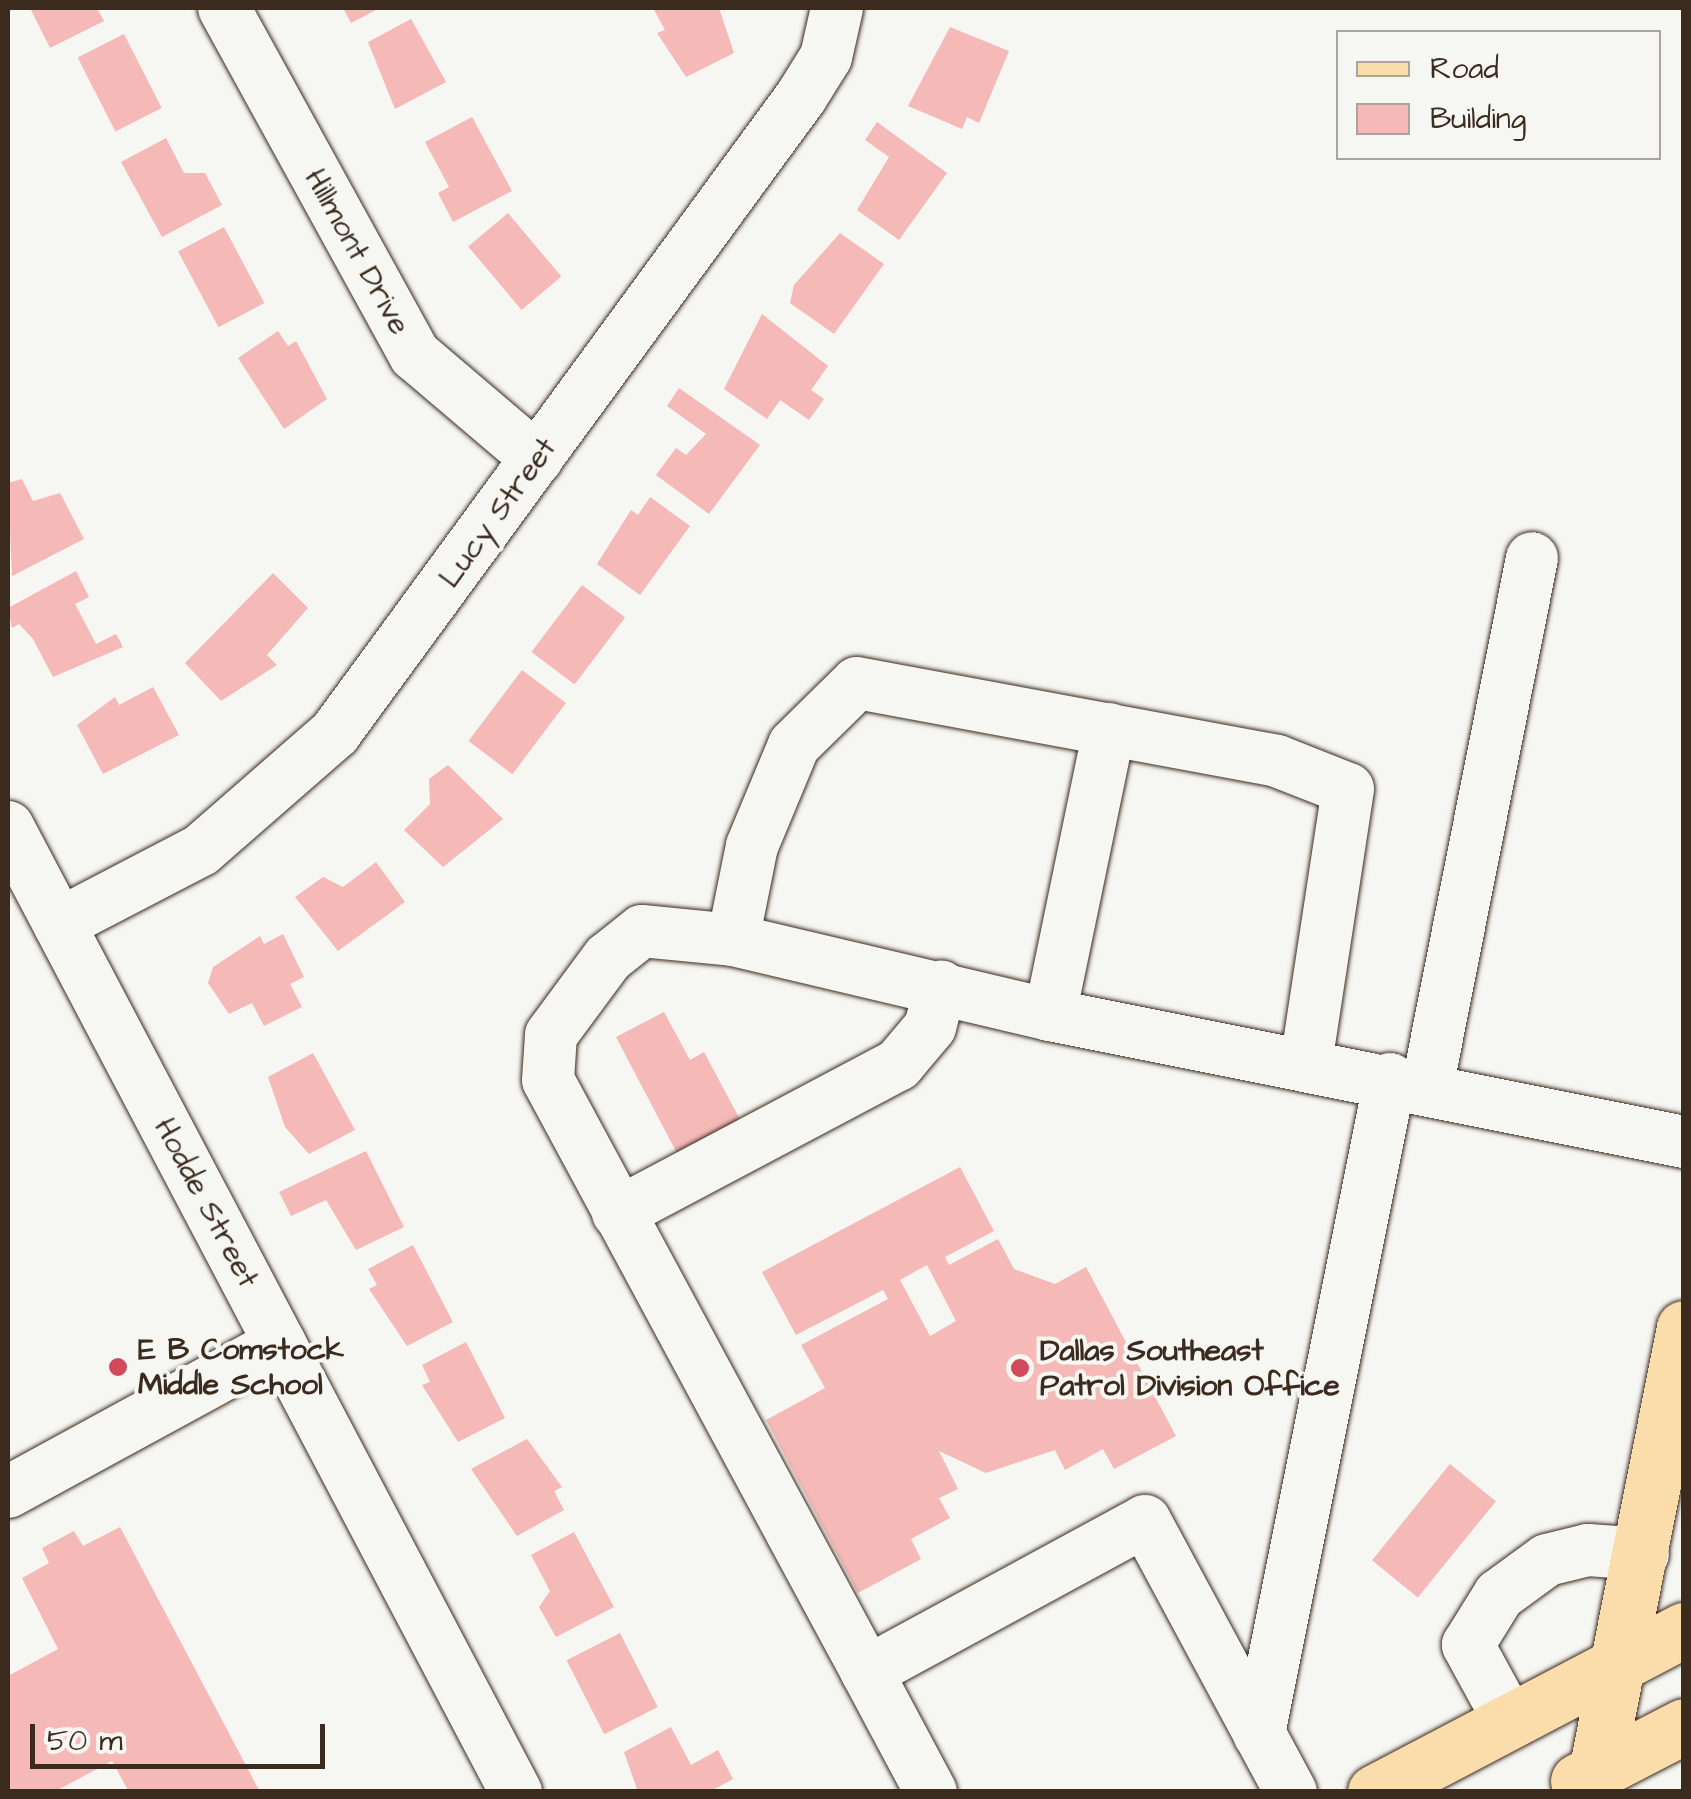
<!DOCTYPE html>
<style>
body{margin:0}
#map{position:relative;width:1691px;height:1799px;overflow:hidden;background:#f6f6f2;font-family:"Architects Daughter",sans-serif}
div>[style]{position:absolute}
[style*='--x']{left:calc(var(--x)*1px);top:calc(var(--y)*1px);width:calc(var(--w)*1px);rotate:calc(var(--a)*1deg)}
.building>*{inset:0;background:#f5b9b7;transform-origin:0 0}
.roads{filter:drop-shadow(0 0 2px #3b2a1e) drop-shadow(0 0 2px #3b2a1e)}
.minor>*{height:52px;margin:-26px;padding:0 26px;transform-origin:26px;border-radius:26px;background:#f6f6f2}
.major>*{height:55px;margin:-27.5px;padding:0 27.5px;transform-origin:27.5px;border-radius:27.5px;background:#faddab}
.dots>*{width:28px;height:28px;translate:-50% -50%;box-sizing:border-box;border:5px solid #f6f6f2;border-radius:50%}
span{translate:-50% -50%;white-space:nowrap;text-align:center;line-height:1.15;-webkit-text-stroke:8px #f6f6f2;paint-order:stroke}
.street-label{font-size:30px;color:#3b2a1e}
.poi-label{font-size:30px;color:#3b2a1e;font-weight:700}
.left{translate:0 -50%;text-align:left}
.frame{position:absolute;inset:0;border:10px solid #3b2a1e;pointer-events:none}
.legend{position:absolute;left:1336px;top:30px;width:325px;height:130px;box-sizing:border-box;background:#f6f6f2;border:2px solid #aba49d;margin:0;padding:12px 18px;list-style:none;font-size:30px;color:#3b2a1e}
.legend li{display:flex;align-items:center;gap:20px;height:50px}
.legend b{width:50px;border:2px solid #aba49d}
.scale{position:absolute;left:30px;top:1724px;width:295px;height:45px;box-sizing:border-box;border:5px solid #3b2a1e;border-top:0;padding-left:12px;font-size:30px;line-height:35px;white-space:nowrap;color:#3b2a1e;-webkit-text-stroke:8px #f6f6f2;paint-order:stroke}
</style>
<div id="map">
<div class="building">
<i style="clip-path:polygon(13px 8px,97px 8px,104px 21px,50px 48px,30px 8px)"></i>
<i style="clip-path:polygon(343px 8px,380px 8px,351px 23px)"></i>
<i style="clip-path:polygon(653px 8px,719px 8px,734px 53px,686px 77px,657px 33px,665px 30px)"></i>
<i style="clip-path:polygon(411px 19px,446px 82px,395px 109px,368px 42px)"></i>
<i style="clip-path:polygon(950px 27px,1009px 51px,979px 123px,967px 117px,962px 129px,908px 106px)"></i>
<i style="left:124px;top:34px;width:83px;height:52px;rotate:63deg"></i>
<i style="clip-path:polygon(472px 117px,512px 191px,453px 222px,438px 193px,449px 187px,425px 142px)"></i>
<i style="clip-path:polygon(877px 122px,947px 173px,899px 240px,857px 210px,889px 157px,865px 140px)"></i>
<i style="clip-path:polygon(166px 138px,184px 173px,205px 173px,222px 205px,162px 237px,121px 162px)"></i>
<i style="left:508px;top:213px;width:83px;height:52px;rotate:50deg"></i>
<i style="left:224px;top:227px;width:86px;height:52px;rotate:62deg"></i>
<i style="clip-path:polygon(840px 233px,884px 264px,834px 334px,790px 303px,794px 285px)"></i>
<i style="clip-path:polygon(762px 314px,828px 366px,811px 390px,824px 399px,809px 420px,780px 400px,767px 419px,724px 389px)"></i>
<i style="clip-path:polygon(278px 331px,288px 346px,296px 341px,327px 399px,284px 429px,238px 358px)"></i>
<i style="clip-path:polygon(679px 388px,760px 445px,709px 514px,656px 475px,676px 448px,686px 455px,706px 434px,667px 406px)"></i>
<i style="clip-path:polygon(22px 479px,33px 501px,60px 493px,84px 539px,12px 576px,8px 483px)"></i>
<i style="clip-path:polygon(650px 497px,690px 526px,640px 595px,597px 564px,631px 510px,638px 515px)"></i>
<i style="clip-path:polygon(76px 571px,89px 597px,75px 604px,96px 644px,116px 634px,123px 647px,53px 677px,33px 639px,19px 624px,12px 628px,8px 608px)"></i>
<i style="clip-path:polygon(273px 573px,308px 608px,267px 655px,277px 665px,221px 701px,185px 663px)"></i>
<i style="left:582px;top:585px;width:54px;height:84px;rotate:37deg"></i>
<i style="left:522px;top:670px;width:55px;height:89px;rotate:37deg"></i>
<i style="clip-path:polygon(153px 687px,179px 735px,103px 774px,77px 725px,115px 697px,119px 705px)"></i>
<i style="clip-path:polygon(448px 765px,503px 819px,443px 867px,404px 830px,430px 804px,429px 779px)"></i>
<i style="clip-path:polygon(376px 862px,405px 902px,338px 951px,295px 897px,323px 877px,343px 887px)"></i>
<i style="clip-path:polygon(283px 934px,304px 977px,290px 984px,302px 1007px,264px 1026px,252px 1003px,229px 1014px,208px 983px,213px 967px,260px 936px,264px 944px)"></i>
<i style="clip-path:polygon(664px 1012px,690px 1060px,704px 1052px,743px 1125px,680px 1159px,616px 1037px)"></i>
<i style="clip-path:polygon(313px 1053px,355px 1130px,309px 1154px,285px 1127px,268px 1077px)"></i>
<i style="clip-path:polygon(366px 1151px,404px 1227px,356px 1250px,326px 1200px,291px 1216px,279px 1192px)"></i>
<i style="clip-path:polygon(evenodd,960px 1167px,994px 1231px,945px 1257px,949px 1265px,998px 1239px,1014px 1269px,1055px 1284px,1086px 1267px,1176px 1436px,1114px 1469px,1103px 1449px,1065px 1470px,1055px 1450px,986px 1473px,939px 1451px,958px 1489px,939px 1498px,950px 1518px,911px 1539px,921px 1559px,858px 1593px,766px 1420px,825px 1388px,801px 1345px,888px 1299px,883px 1290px,796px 1335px,762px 1272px,960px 1167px,927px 1265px,956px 1321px,930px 1336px,900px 1280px,927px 1265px)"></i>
<i style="clip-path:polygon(413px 1245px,453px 1322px,407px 1346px,369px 1289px,377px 1285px,368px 1269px)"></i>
<i style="clip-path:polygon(466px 1342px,505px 1418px,458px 1442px,422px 1385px,430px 1382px,422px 1365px)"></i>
<i style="clip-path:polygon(527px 1439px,562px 1487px,554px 1491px,564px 1510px,517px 1536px,471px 1469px)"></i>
<i style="left:1450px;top:1464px;width:59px;height:124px;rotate:39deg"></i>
<i style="clip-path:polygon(120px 1527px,260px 1792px,129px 1792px,112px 1761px,54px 1792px,8px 1792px,8px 1676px,58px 1649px,22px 1578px,49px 1563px,42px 1548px,74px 1531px,83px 1546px)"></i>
<i style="clip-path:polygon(574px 1532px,614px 1607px,556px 1637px,539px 1607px,550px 1591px,531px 1555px)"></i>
<i style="left:620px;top:1633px;width:83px;height:60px;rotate:63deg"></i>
<i style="clip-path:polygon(671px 1727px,691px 1765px,718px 1750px,733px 1779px,709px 1792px,638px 1792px,624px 1752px)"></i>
</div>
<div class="roads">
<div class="minor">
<i style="--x:224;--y:8;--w:396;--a:61.2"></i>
<i style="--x:415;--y:355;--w:160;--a:40.4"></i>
<i style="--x:8;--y:827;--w:1091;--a:62.24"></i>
<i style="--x:59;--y:924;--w:160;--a:-27.5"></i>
<i style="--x:201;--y:850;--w:178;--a:-41.1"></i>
<i style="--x:335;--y:733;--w:788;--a:-53.77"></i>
<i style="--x:801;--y:97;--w:47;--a:-58"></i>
<i style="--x:826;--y:57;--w:50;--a:-77.3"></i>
<i style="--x:733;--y:940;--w:96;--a:-78.6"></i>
<i style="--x:752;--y:846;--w:109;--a:-67.4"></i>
<i style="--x:794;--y:745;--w:88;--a:-44.5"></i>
<i style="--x:857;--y:683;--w:427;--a:10.5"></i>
<i style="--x:1277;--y:761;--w:76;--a:21.5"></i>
<i style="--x:1348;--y:789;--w:277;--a:98.7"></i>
<i style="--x:1050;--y:1015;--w:292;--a:-78.3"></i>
<i style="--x:1427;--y:1088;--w:540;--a:-78.79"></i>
<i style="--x:618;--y:1213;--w:317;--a:-27.9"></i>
<i style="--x:898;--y:1065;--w:50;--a:-49.9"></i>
<i style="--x:930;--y:1027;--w:42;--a:-75"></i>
<i style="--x:8;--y:1492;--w:310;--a:-28.6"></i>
<i style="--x:867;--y:1672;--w:672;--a:-118.32"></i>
<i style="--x:548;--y:1080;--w:45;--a:-86.2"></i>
<i style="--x:551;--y:1035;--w:96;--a:-53.5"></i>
<i style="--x:608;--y:958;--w:43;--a:-38.5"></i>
<i style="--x:642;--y:931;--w:91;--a:5.6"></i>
<i style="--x:733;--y:940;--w:326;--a:13.3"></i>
<i style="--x:1050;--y:1015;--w:647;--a:11.33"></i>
<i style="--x:1510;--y:1722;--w:88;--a:-118.6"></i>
<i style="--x:1468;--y:1645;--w:59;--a:-58.2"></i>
<i style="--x:1499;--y:1595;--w:59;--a:-36.1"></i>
<i style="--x:1547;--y:1560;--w:42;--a:-13.7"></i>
<i style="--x:1588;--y:1550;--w:55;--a:4.2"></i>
<i style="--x:1259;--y:1734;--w:668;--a:-78.69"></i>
<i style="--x:931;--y:1792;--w:136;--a:-118.1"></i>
<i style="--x:867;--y:1672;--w:316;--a:-28.5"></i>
<i style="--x:1145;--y:1521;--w:308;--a:61.7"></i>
</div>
<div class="major">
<i style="--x:1578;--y:1781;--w:119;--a:-27.4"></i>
<i style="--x:1375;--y:1792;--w:349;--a:-27.7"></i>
<i style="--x:1592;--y:1792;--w:473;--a:-78.8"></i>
</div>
</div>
<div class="dots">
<i style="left:118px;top:1367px;background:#d1495b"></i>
<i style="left:1020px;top:1368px;background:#d1495b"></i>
</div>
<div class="street-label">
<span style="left:357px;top:252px;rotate:61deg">Hillmont Drive</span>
<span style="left:498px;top:513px;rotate:-54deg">Lucy Street</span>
<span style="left:206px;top:1203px;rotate:62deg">Hodde Street</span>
</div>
<div class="poi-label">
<span class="left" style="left:138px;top:1367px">E B Comstock<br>Middle School</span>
<span class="left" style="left:1040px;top:1368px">Dallas Southeast<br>Patrol Division Office</span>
</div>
<div class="frame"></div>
<ul class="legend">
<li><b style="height:12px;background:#faddab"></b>Road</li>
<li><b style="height:28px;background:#f5b9b7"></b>Building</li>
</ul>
<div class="scale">50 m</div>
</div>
